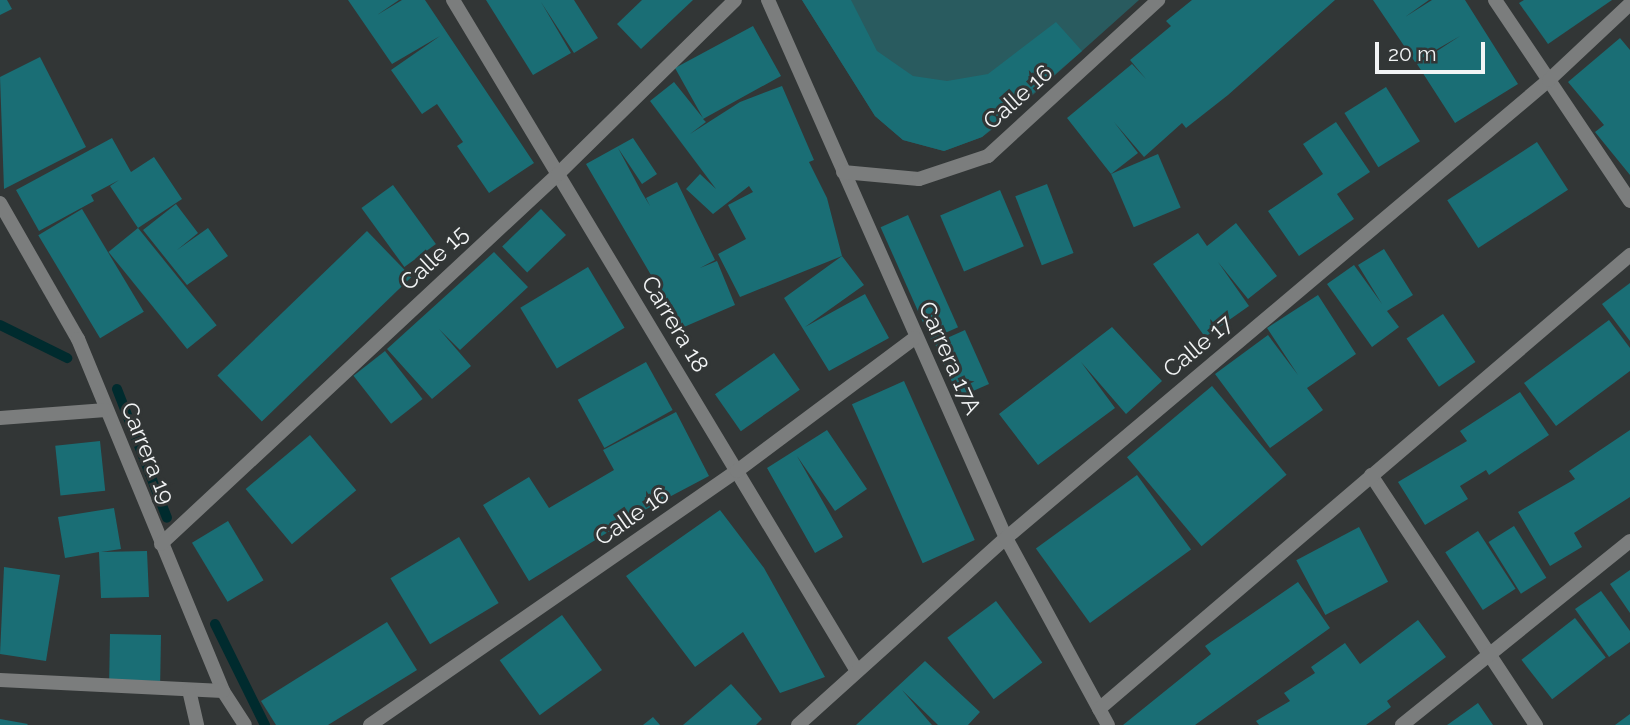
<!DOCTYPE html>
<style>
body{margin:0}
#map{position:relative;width:1630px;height:725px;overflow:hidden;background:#323636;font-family:Raleway,sans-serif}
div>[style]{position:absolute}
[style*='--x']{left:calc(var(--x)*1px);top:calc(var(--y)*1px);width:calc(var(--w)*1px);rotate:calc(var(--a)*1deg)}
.green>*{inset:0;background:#295b5f}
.stream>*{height:10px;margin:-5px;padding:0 5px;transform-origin:5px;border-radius:5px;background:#002b2e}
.building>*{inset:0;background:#1a6e75;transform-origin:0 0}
.street>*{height:14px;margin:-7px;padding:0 7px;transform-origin:7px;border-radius:7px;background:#7b7d7d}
span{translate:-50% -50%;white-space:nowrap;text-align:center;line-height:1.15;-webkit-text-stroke:6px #323636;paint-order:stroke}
.street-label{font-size:23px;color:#f2f4f5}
.scale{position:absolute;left:1375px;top:42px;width:110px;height:32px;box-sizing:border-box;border:4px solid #f2f4f5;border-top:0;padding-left:9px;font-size:21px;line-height:24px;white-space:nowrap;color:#f2f4f5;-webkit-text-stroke:5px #323636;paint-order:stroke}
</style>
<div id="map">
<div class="green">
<i style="clip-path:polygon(802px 0,1139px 0,1007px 118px,982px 137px,944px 151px,903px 140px,875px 116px)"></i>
</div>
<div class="stream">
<i style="--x:0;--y:325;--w:75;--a:26.2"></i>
<i style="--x:117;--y:389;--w:138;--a:68.8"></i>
<i style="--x:215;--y:624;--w:113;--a:63.7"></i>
</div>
<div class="building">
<i style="clip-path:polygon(0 0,7px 0,12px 9px,0 15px)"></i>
<i style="clip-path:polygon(348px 0,399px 0,377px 15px,402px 0,425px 0,534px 163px,489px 193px,457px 146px,463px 142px,437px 104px,422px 114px,391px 70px,440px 36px,392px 64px)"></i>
<i style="clip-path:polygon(486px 0,574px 0,598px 38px,574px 53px,541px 2px,571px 53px,533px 75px)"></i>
<i style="clip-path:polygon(642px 0,693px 0,641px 49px,617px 24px)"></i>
<i style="clip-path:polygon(802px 0,851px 0,877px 51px,913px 76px,947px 81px,988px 74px,1056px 22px,1082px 51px,982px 137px,944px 151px,903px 140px,875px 116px)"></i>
<i style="clip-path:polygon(1192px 0,1335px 0,1228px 95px,1186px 128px,1182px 123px,1144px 157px,1114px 122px,1138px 153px,1111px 174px,1067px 118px,1132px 64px,1146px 79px,1130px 60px,1171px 26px,1166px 21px)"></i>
<i style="clip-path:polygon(1373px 0,1429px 0,1405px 17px,1432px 0,1465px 0,1518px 84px,1455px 123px,1417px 64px,1460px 36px,1415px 62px)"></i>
<i style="clip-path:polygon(1524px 0,1612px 0,1548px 44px,1519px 3px)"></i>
<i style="clip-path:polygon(753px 26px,781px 76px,703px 119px,706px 122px,690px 134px,740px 102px,782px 86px,814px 160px,809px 162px,827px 198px,842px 256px,740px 297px,718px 254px,746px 239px,728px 205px,753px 192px,749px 186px,713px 214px,686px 189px,700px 174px,716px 189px,650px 101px,674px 82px,703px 118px,675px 68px)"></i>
<i style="clip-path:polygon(1620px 38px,1630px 50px,1630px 175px,1595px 132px,1604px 125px,1568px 82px)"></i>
<i style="clip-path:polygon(40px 57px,86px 147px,4px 189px,0 77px)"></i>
<i style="left:1386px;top:87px;width:64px;height:49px;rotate:58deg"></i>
<i style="clip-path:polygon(1336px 122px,1370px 172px,1337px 194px,1354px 219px,1299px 256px,1268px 211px,1323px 174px,1303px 144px)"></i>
<i style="clip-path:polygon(112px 138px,131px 172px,154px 157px,182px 199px,138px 228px,110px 186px,119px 180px,91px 195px,94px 201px,39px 231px,16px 190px)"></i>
<i style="clip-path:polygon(633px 138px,657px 174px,642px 184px,618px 148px,641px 191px,650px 206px,646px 198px,677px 182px,715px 260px,700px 268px,717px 261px,735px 305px,677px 330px,658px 287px,586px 164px)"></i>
<i style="left:1537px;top:142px;width:57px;height:107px;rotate:57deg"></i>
<i style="left:1158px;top:154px;width:58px;height:51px;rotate:67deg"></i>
<i style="left:1047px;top:184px;width:74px;height:34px;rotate:69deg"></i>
<i style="left:393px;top:185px;width:73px;height:39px;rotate:54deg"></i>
<i style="left:1000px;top:190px;width:61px;height:65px;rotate:67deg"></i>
<i style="clip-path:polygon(176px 204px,198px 233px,177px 250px,208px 228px,228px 256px,187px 285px,143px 230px)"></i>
<i style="left:82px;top:209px;width:120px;height:51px;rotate:59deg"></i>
<i style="left:541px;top:209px;width:36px;height:54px;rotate:46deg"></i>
<i style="left:908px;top:215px;width:123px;height:30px;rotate:66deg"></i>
<i style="clip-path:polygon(1236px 223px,1277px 276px,1248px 299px,1218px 262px,1249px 306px,1205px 337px,1153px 264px,1198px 233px,1207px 246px)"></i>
<i style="left:138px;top:228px;width:125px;height:38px;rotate:51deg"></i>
<i style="left:367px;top:231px;width:64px;height:208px;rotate:46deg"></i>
<i style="clip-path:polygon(1384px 249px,1413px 295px,1387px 311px,1399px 327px,1372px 347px,1327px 284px,1354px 265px,1382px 304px,1358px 265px)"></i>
<i style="clip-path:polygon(494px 252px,528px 287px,460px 350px,439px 329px,471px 366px,432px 399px,387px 349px)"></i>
<i style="clip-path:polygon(842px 256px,864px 285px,805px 327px,865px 294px,889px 338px,829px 371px,784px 298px)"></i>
<i style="left:588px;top:267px;width:71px;height:79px;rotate:59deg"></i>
<i style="clip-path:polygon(1630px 283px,1630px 341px,1602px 304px)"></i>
<i style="clip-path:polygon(1318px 295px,1356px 354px,1307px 388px,1323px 410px,1270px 448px,1215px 374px,1268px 335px,1298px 375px,1267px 328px)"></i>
<i style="left:1443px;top:314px;width:58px;height:44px;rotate:56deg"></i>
<i style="clip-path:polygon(1609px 320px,1630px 348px,1630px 371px,1556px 426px,1524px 383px)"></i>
<i style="clip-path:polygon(1112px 327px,1162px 381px,1126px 414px,1081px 362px,1115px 408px,1038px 465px,999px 414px)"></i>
<i style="left:965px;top:330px;width:59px;height:33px;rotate:66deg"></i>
<i style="left:385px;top:351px;width:61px;height:40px;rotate:52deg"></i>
<i style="left:774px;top:353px;width:45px;height:72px;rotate:55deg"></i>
<i style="left:646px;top:362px;width:55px;height:78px;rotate:61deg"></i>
<i style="left:904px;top:381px;width:174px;height:57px;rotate:66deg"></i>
<i style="left:1212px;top:386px;width:116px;height:111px;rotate:50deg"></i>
<i style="clip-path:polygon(1520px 392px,1549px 435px,1489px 475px,1486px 470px,1460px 486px,1468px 499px,1425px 525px,1398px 482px,1467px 441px,1460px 431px)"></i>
<i style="clip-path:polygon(676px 412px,709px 476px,639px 513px,529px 581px,483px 505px,529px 477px,549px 508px,614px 470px,603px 450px)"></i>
<i style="clip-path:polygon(827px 430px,867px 489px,835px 511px,797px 456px,843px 537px,815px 553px,767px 468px)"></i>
<i style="clip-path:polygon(1630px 430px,1630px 497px,1574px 533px,1582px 547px,1550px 566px,1518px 512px,1575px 479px,1569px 471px)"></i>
<i style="left:310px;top:435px;width:72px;height:84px;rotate:50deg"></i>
<i style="left:100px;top:441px;width:50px;height:45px;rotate:84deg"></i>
<i style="left:1137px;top:475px;width:92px;height:125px;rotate:54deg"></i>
<i style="clip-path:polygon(114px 508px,121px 549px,101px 552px,147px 551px,149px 597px,101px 598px,99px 552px,65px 558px,58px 517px)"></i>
<i style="clip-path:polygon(720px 510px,764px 568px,825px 677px,780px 693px,743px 632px,695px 667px,626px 576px)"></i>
<i style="left:228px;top:521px;width:69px;height:42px;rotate:59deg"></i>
<i style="left:1514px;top:526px;width:61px;height:30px;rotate:58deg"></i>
<i style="left:1359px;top:527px;width:62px;height:71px;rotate:62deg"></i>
<i style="left:1478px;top:531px;width:69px;height:39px;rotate:57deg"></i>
<i style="left:459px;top:537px;width:77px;height:80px;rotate:59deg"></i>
<i style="clip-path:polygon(4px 567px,60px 575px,46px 661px,0 654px)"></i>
<i style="clip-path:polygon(1630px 570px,1630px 613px,1610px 584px)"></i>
<i style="clip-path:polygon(1298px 582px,1330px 628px,1195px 725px,1123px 725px,1211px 654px,1205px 646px)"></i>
<i style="clip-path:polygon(1601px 591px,1630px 631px,1630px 642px,1609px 657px,1575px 609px)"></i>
<i style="left:996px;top:601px;width:77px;height:61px;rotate:53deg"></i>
<i style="left:562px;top:615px;width:68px;height:77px;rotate:54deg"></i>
<i style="left:1575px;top:618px;width:50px;height:68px;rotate:52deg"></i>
<i style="clip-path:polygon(1418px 620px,1446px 657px,1387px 701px,1391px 707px,1366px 725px,1259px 725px,1256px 721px,1290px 701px,1284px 693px,1315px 673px,1311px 667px,1345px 643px,1360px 664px)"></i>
<i style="clip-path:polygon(387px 622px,417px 670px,328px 725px,276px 725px,261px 701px)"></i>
<i style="left:110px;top:634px;width:51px;height:46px;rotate:1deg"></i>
<i style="clip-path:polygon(925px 661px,980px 712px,968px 725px,938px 725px,902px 690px,932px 725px,856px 725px)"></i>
<i style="clip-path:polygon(731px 684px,762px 719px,756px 725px,683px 725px)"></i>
<i style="clip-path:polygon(1478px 703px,1493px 725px,1447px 725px,1450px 723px)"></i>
<i style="clip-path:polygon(1630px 714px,1630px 725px,1615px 725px)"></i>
<i style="clip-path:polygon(653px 717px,660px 725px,643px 725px)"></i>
<i style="clip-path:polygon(0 719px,28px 724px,27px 725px,0 725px)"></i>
</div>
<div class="street">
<i style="--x:453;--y:0;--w:783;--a:58.95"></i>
<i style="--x:768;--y:0;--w:588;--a:66.14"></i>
<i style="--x:1006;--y:538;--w:213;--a:61.4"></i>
<i style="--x:1495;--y:0;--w:242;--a:56.1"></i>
<i style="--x:843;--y:172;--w:76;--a:5.3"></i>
<i style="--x:919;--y:179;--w:73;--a:-18.4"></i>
<i style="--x:988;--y:156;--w:231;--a:-42.5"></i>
<i style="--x:0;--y:203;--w:157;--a:60.2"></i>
<i style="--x:78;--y:339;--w:381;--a:67.6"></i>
<i style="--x:223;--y:691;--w:40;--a:57.1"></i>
<i style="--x:0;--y:418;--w:106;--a:-4.3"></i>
<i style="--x:1371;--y:475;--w:300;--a:56.6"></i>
<i style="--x:161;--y:544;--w:543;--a:-42.98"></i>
<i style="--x:558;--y:174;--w:248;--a:-44.5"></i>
<i style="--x:0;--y:680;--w:223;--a:2.8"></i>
<i style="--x:189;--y:690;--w:36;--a:77"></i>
<i style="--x:1099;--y:709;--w:699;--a:-40.53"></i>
<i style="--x:370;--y:725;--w:446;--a:-34.7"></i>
<i style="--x:737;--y:471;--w:222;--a:-36.8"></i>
<i style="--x:798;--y:725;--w:280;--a:-42"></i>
<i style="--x:1006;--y:538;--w:710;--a:-40.15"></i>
<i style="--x:1549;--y:80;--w:111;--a:-43.2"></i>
<i style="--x:1402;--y:725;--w:293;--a:-38.9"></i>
</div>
<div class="street-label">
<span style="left:1018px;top:97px;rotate:-42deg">Calle 16</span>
<span style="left:434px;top:258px;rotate:-43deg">Calle 15</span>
<span style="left:675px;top:324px;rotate:59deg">Carrera 18</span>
<span style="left:1198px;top:346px;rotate:-40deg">Calle 17</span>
<span style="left:950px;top:358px;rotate:66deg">Carrera 17A</span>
<span style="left:148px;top:453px;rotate:68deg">Carrera 19</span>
<span style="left:632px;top:516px;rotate:-35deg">Calle 16</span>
</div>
<div class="scale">20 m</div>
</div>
